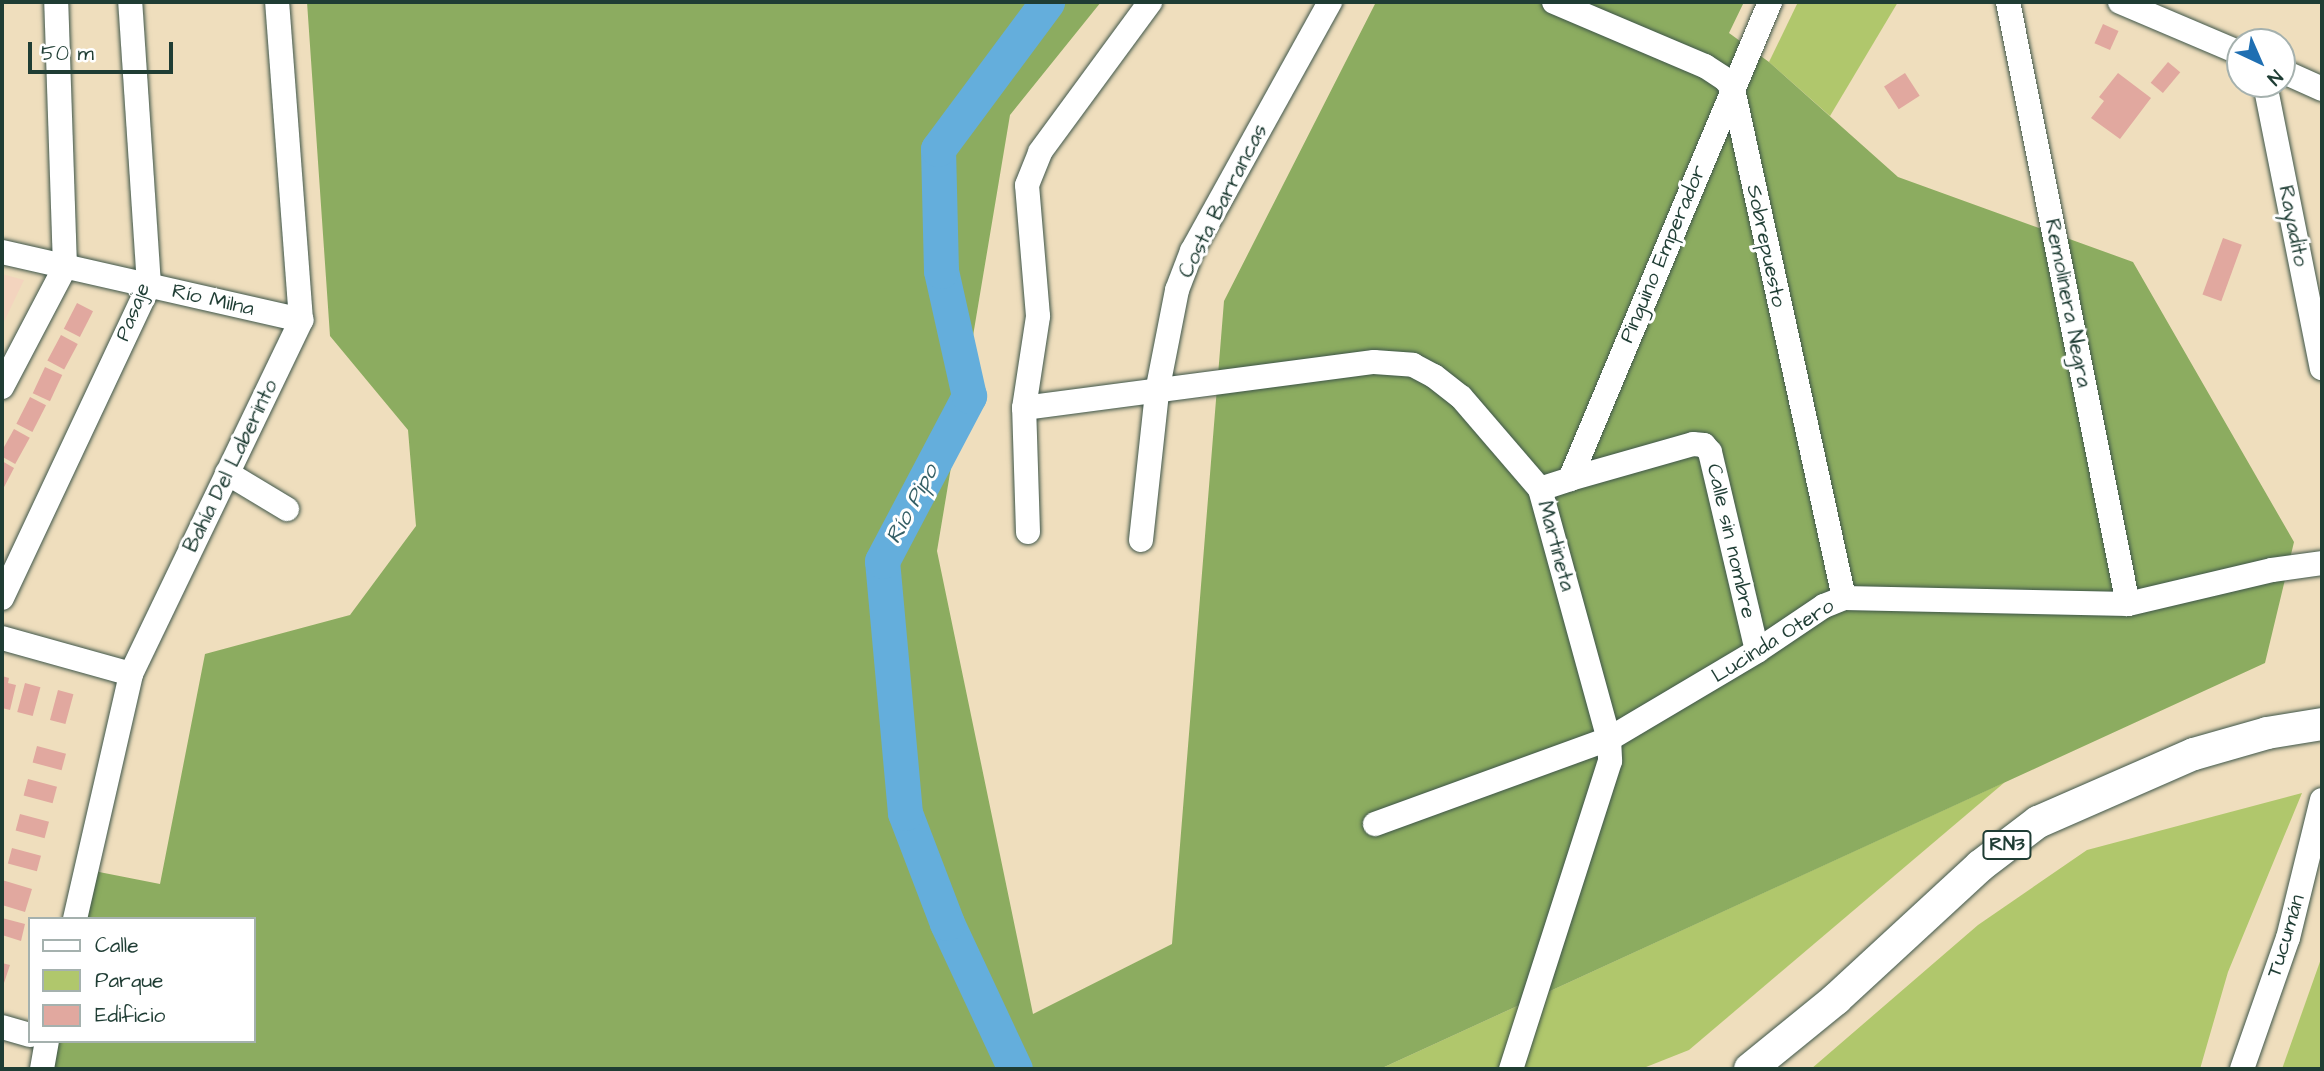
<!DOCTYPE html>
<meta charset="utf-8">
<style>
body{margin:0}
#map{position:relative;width:2324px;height:1071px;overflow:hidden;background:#efdebd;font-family:"Architects Daughter",sans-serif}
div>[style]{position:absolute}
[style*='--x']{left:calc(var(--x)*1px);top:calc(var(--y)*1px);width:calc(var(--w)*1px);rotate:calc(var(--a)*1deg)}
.built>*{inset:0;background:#f3d4be}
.green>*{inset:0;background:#b0c76c}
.forest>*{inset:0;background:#8cac60}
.river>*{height:35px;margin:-17.5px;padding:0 17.5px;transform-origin:17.5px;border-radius:17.5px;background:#64aedc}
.building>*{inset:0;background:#e1a89f;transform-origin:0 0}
.roads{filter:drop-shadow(0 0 2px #3e5549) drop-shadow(0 0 2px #3e5549)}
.minor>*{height:24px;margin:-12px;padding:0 12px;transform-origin:12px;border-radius:12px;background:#fff}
.major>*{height:32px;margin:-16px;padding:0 16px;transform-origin:16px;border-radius:16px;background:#fff}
span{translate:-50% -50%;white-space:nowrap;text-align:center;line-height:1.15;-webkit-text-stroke:6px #fff;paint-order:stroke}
.shield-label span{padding:2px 5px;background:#fff;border:2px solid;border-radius:5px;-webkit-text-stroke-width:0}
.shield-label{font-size:19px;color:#1f3d34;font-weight:700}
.street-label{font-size:21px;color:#1f3d34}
.water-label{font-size:23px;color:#345f66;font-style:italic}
.frame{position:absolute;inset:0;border:4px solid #1f3d34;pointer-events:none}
.legend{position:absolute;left:28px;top:917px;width:228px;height:126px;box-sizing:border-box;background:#fff;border:2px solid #a5b1ae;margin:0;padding:9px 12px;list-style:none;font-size:21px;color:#1f3d34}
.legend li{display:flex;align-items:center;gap:14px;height:35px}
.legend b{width:35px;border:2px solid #a5b1ae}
.north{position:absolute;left:2226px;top:28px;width:70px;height:70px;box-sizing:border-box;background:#fff;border:2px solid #a5b1ae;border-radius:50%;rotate:136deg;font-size:19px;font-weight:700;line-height:28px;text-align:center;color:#1f3d34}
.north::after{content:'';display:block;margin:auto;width:24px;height:32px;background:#1f6fb2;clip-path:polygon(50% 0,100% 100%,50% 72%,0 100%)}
.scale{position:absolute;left:28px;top:42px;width:145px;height:32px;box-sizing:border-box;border:4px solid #1f3d34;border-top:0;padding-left:9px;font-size:21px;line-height:24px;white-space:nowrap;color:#1f3d34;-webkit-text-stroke:5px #fff;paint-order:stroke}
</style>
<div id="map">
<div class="built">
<i style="clip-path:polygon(2px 274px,24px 280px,2px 326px)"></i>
</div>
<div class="green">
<i style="clip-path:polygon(1798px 2px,1898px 2px,1830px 116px,1769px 62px)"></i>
<i style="clip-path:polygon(2005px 782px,1689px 1050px,1641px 1069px,1380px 1069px)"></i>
<i style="clip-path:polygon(2302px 793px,2228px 972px,2200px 1069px,1811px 1069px,1978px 925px,2087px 850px)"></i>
<i style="clip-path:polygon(2322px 956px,2322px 1069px,2282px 1069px)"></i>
</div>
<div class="forest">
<i style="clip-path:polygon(307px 2px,1101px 2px,1010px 115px,937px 551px,1033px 1014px,1172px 944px,1224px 301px,1376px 2px,1744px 2px,1729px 33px,1769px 62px,1898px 177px,2133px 262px,2294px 542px,2265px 663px,1380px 1069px,51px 1069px,57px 1041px,254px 1041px,254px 919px,84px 919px,94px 871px,160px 884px,205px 654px,350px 615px,416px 526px,408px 430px,330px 336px)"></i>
</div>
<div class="river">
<i style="--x:1015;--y:1069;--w:161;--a:-115"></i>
<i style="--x:947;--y:923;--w:118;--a:-110.9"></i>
<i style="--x:905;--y:813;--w:253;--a:-95.2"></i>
<i style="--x:882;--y:561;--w:187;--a:-62.2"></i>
<i style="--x:969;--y:396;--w:128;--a:-102.6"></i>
<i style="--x:941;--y:271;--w:122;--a:-91.4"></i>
<i style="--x:938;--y:149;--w:183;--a:-53.4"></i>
</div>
<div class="building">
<i style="left:2103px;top:24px;width:17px;height:21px;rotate:24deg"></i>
<i style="left:2168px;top:62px;width:16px;height:27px;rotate:40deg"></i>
<i style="left:1905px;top:73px;width:27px;height:25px;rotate:57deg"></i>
<i style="clip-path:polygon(2118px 73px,2151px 98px,2120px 139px,2091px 118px,2104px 101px,2099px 97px)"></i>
<i style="left:2223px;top:238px;width:20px;height:60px;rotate:20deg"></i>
<i style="left:77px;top:303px;width:18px;height:29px;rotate:27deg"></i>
<i style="left:61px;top:335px;width:19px;height:29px;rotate:28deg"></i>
<i style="left:45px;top:367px;width:19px;height:29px;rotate:25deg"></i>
<i style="left:30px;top:397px;width:18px;height:30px;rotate:27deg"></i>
<i style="left:14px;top:429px;width:18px;height:30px;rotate:29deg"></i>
<i style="clip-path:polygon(2px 461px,14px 468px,2px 491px)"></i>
<i style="clip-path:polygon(2px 676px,9px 678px,8px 683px,16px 685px,10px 710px,2px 708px)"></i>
<i style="left:25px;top:683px;width:16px;height:30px;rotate:15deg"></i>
<i style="left:58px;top:690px;width:16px;height:31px;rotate:15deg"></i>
<i style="left:37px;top:746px;width:30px;height:17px;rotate:15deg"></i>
<i style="left:28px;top:779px;width:30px;height:17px;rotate:15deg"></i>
<i style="left:20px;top:814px;width:30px;height:17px;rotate:15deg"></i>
<i style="left:12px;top:848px;width:30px;height:16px;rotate:15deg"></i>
<i style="clip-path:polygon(2px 880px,32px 889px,25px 912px,2px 905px)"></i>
<i style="clip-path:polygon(2px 918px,25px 924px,21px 941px,2px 935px)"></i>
<i style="clip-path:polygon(2px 963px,10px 965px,2px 989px)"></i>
</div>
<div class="roads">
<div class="minor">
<i style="--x:1554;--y:2;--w:164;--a:23"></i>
<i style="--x:1705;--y:66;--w:24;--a:33"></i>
<i style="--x:1725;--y:79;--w:13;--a:51"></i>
<i style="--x:1733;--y:89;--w:521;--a:77.7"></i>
<i style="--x:2008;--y:2;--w:614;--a:78.73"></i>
<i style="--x:2120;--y:2;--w:130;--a:23"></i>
<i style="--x:2282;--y:71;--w:44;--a:24.2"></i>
<i style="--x:2265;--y:84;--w:290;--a:78.7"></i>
<i style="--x:2;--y:252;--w:307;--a:12.8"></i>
<i style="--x:2;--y:387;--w:136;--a:-62.3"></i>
<i style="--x:65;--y:267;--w:265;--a:-91.9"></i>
<i style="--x:1024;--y:408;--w:353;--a:-7.5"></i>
<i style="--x:1374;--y:362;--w:39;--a:4"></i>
<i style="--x:1413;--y:365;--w:24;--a:28"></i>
<i style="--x:1434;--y:376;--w:34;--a:38"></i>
<i style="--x:1461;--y:397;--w:121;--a:49.3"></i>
<i style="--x:1540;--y:489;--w:259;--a:74.6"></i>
<i style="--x:1609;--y:739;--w:22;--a:87"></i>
<i style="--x:1610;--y:761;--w:324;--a:107.8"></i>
<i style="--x:227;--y:473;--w:70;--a:31"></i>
<i style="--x:1570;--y:479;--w:128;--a:-15.9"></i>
<i style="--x:1693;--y:444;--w:11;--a:5"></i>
<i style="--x:1704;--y:445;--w:9;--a:49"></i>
<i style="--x:1710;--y:452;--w:204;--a:76.7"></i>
<i style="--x:1540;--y:489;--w:32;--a:-18"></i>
<i style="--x:1570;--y:479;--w:517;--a:-67.25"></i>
<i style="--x:1028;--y:532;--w:124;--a:-91.8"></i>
<i style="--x:1024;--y:408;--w:93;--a:-81.3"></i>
<i style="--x:1038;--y:316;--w:131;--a:-94.8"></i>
<i style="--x:1027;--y:185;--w:35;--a:-68"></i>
<i style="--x:1040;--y:152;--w:186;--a:-53.7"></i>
<i style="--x:1141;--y:540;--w:149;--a:-83.8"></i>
<i style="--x:1157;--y:392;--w:104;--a:-78.9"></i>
<i style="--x:1177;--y:290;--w:42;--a:-69"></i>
<i style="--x:1192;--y:251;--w:285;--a:-61"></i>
<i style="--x:2;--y:598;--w:346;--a:-64.8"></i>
<i style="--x:149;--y:285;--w:284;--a:-93.8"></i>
<i style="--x:2;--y:638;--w:134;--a:15.6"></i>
<i style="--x:1375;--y:824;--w:249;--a:-20"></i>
<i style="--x:1609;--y:739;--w:172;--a:-30.7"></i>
<i style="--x:1757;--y:651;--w:81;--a:-33.9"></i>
<i style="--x:1824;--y:606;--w:22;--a:-22"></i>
<i style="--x:1844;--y:598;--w:284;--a:1.2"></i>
<i style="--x:2128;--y:604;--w:148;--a:-13.3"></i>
<i style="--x:2272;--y:570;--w:50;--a:-8"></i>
<i style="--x:75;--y:919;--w:251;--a:-77.1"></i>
<i style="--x:131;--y:674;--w:393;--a:-64.3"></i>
<i style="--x:301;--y:320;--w:319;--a:-94.3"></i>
<i style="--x:2;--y:1027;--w:29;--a:16"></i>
<i style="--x:42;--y:1069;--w:28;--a:-80"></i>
<i style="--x:2242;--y:1069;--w:139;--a:-70.7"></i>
<i style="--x:2288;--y:938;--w:142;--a:-76.2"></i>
</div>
<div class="major">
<i style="--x:1750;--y:1069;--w:111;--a:-39.1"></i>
<i style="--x:1836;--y:999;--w:196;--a:-42.7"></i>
<i style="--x:1980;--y:866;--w:73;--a:-37.2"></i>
<i style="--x:2038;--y:822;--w:170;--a:-23.6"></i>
<i style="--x:2194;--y:754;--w:76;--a:-16"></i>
<i style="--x:2267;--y:733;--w:56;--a:-9.3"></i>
</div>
</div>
<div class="shield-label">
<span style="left:2007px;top:845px">RN3</span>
</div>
<div class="street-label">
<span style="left:1223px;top:201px;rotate:-63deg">Costa Barrancas</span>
<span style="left:2293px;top:226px;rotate:79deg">Rayadito</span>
<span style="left:1766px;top:246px;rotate:78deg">Sobrepuesto</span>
<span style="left:1663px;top:254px;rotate:-67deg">Pinguino Emperador</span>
<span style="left:213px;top:300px;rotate:13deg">Río Milna</span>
<span style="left:2068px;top:303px;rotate:79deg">Remolinera Negra</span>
<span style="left:133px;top:312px;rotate:-68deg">Pasaje</span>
<span style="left:231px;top:466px;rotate:-64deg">Bahía Del Laberinto</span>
<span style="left:1731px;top:541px;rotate:77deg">Calle sin nombre</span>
<span style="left:1556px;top:546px;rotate:75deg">Martineta</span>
<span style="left:1773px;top:641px;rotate:-32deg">Lucinda Otero</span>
<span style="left:2286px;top:936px;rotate:-73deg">Tucumán</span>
</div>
<div class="water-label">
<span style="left:912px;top:504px;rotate:-62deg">Río Pipo</span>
</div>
<div class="frame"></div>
<ul class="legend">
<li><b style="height:9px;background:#fff"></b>Calle</li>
<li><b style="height:19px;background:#b0c76c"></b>Parque</li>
<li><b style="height:19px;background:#e1a89f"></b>Edificio</li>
</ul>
<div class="north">N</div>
<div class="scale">50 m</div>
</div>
